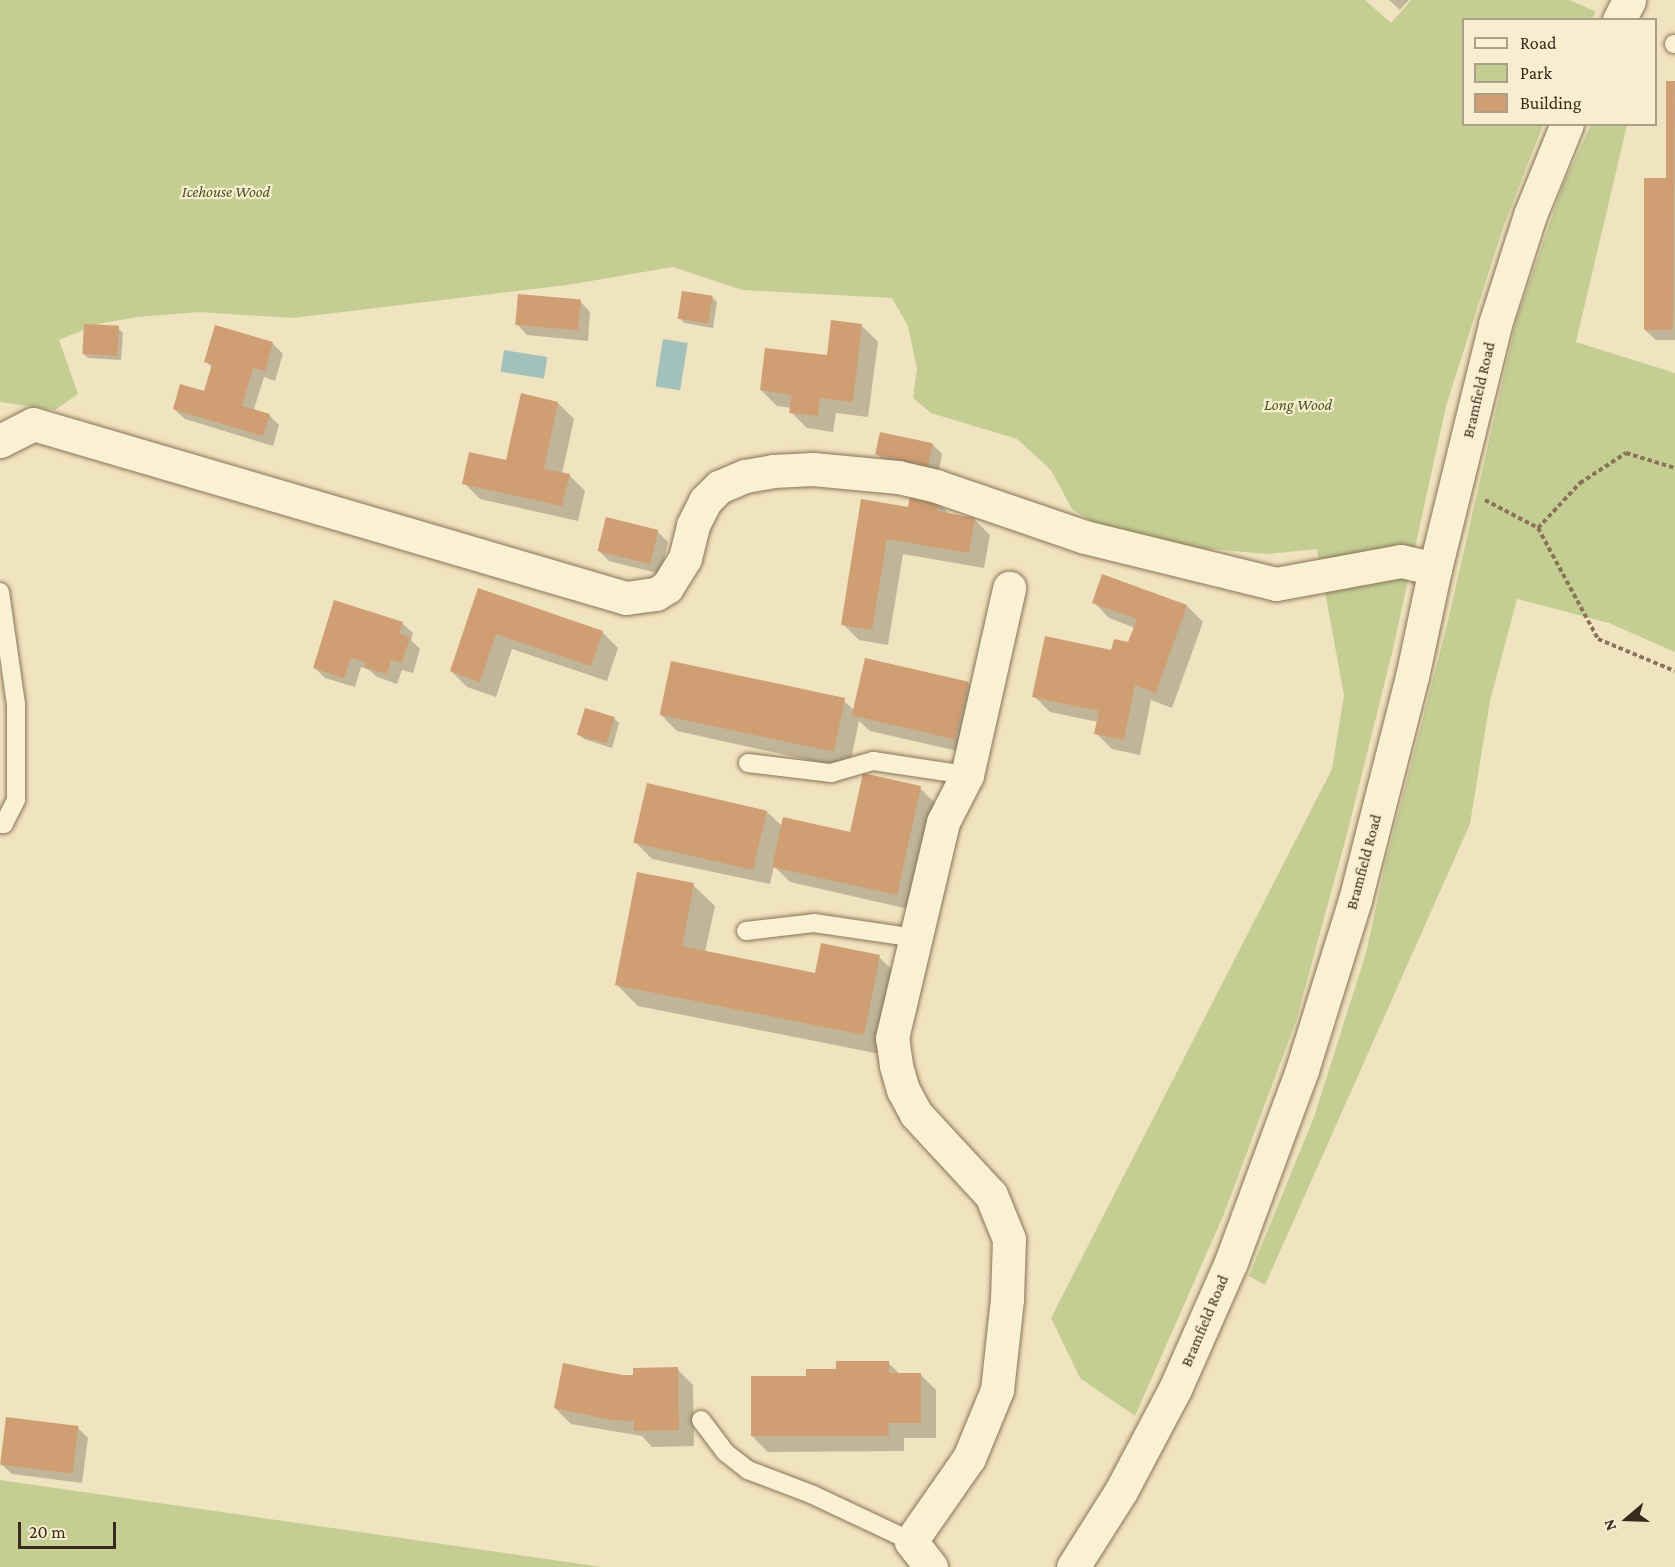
<!DOCTYPE html>
<style>
body{margin:0}
#map{position:relative;width:1675px;height:1567px;overflow:hidden;background:#f0e3bf;font-family:"Crimson Pro",serif}
div>[style]{position:absolute}
[style*='--x']{left:calc(var(--x)*1px);top:calc(var(--y)*1px);width:calc(var(--w)*1px);rotate:calc(var(--a)*1deg)}
.green>*{inset:0;background:#c4ce93}
.water>*{inset:0;background:#a2c1ba;transform-origin:0 0}
.shadow>*{inset:0;background:#0003}
.building>*{inset:0;background:#d09e73;transform-origin:0 0}
.path>*{height:4px;margin-top:-2px;transform-origin:0;background:repeating-linear-gradient(90deg,#897457 0 4.5px,transparent 0 7.5px)}
.roads{filter:drop-shadow(0 0 2px #897457) drop-shadow(0 0 2px #897457)}
.service>*{height:18px;margin:-9px;padding:0 9px;transform-origin:9px;border-radius:9px;background:#faf0d3}
.minor>*{height:33px;margin:-16.5px;padding:0 16.5px;transform-origin:16.5px;border-radius:16.5px;background:#faf0d3}
.tertiary>*{height:33px;margin:-16.5px;padding:0 16.5px;transform-origin:16.5px;border-radius:16.5px;background:#faf0d3}
span{translate:-50% -50%;white-space:nowrap;text-align:center;line-height:1.15;-webkit-text-stroke:4.5px #f7edcf;paint-order:stroke}
.park-label{font-size:16px;color:#465521;font-style:italic}
.street-label{font-size:16px;color:#382b1c}
.legend{position:absolute;left:1462px;top:18px;width:195px;height:108px;box-sizing:border-box;background:#f7edcf;border:2px solid #ab9f87;margin:0;padding:8px 10px;list-style:none;font-size:18px;color:#382b1c}
.legend li{display:flex;align-items:center;gap:12px;height:30px}
.legend b{width:30px;border:2px solid #ab9f87}
.north{position:absolute;left:1597px;top:1489px;width:60px;height:60px;-webkit-text-stroke:4px #f7edcf;paint-order:stroke;rotate:251deg;font-size:16px;font-weight:700;line-height:24px;text-align:center;color:#382b1c}
.north::after{content:'';display:block;margin:auto;width:21px;height:27px;background:#382b1c;clip-path:polygon(50% 0,100% 100%,50% 72%,0 100%)}
.scale{position:absolute;left:18px;top:1522px;width:98px;height:27px;box-sizing:border-box;border:3px solid #382b1c;border-top:0;padding-left:8px;font-size:18px;line-height:21px;white-space:nowrap;color:#382b1c;-webkit-text-stroke:4px #f7edcf;paint-order:stroke}
</style>
<div id="map">
<div class="green">
<i style="clip-path:polygon(0 0,1365px 0,1391px 23px,1411px 0,1570px 0,1596px 12px,1592px 19px,1464px 20px,1464px 124px,1543px 125px,1503px 228px,1446px 406px,1393px 649px,1347px 834px,1296px 1021px,1224px 1214px,1135px 1416px,1080px 1378px,1051px 1318px,1332px 769px,1344px 695px,1317px 549px,1267px 554px,1189px 547px,1094px 523px,1072px 509px,1051px 470px,1017px 439px,931px 413px,913px 398px,917px 369px,908px 326px,892px 298px,742px 290px,673px 267px,567px 285px,293px 318px,199px 312px,137px 317px,98px 324px,59px 340px,78px 394px,55px 410px,0 402px)"></i>
<i style="clip-path:polygon(1591px 125px,1627px 125px,1576px 342px,1675px 373px,1675px 652px,1609px 623px,1517px 599px,1490px 701px,1470px 824px,1265px 1285px,1249px 1276px,1314px 1117px,1366px 953px,1386px 861px,1447px 625px,1517px 318px,1563px 185px)"></i>
<i style="clip-path:polygon(0 1480px,602px 1567px,0 1567px)"></i>
</div>
<div class="water">
<i style="left:663px;top:339px;width:25px;height:48px;rotate:9deg"></i>
<i style="left:504px;top:350px;width:44px;height:22px;rotate:9deg"></i>
</div>
<div class="shadow">
<i style="clip-path:polygon(1389px 0,1409px 0,1400px 10px)"></i>
<i style="clip-path:polygon(1668px 82px,1675px 82px,1675px 340px,1656px 340px,1645px 330px,1670px 180px)"></i>
<i style="clip-path:polygon(712px 297px,717px 302px,713px 328px,684px 323px,680px 318px)"></i>
<i style="clip-path:polygon(580px 301px,590px 312px,588px 341px,527px 335px,517px 324px)"></i>
<i style="clip-path:polygon(862px 326px,878px 342px,868px 417px,836px 413px,833px 432px,807px 428px,791px 412px,792px 408px,777px 406px,761px 390px,828px 357px)"></i>
<i style="clip-path:polygon(216px 327px,273px 344px,283px 354px,275px 381px,264px 377px,254px 409px,269px 415px,279px 425px,273px 446px,185px 419px,174px 409px,205px 393px,213px 368px,206px 362px)"></i>
<i style="clip-path:polygon(118px 328px,123px 333px,121px 360px,88px 358px,83px 353px)"></i>
<i style="clip-path:polygon(558px 403px,574px 419px,562px 474px,569px 475px,585px 491px,578px 521px,480px 499px,464px 483px,507px 462px)"></i>
<i style="clip-path:polygon(932px 444px,942px 454px,938px 475px,887px 465px,877px 454px)"></i>
<i style="clip-path:polygon(863px 501px,909px 509px,938px 502px,950px 515px,974px 519px,990px 535px,984px 568px,903px 554px,888px 645px,859px 640px,843px 624px)"></i>
<i style="clip-path:polygon(657px 531px,668px 542px,661px 574px,609px 561px,599px 551px)"></i>
<i style="clip-path:polygon(1103px 576px,1187px 606px,1203px 622px,1172px 708px,1151px 700px,1140px 755px,1112px 749px,1096px 733px,1098px 722px,1050px 712px,1034px 696px,1129px 644px,1135px 628px,1109px 618px,1094px 602px)"></i>
<i style="clip-path:polygon(479px 590px,602px 632px,618px 648px,607px 681px,512px 649px,496px 697px,467px 687px,451px 671px)"></i>
<i style="clip-path:polygon(402px 623px,413px 633px,411px 640px,420px 649px,413px 673px,402px 670px,397px 684px,377px 677px,369px 670px,361px 667px,355px 687px,325px 678px,315px 668px)"></i>
<i style="clip-path:polygon(967px 682px,983px 698px,971px 754px,870px 731px,859px 721px,849px 769px,677px 731px,661px 715px,844px 701px,855px 711px)"></i>
<i style="clip-path:polygon(614px 718px,619px 723px,612px 748px,584px 739px,579px 735px)"></i>
<i style="clip-path:polygon(920px 788px,936px 804px,913px 910px,790px 882px,774px 866px,770px 884px,652px 859px,636px 843px,766px 811px,783px 827px,852px 833px)"></i>
<i style="clip-path:polygon(693px 885px,715px 906px,705px 952px,816px 975px,879px 957px,900px 978px,885px 1055px,638px 1006px,617px 985px)"></i>
<i style="clip-path:polygon(888px 1363px,900px 1374px,920px 1374px,936px 1390px,936px 1438px,904px 1438px,904px 1451px,768px 1452px,752px 1436px,808px 1377px)"></i>
<i style="clip-path:polygon(564px 1365px,635px 1377px,677px 1369px,693px 1385px,694px 1446px,652px 1447px,642px 1436px,571px 1424px,555px 1408px)"></i>
<i style="clip-path:polygon(77px 1427px,88px 1438px,82px 1483px,12px 1474px,1px 1464px)"></i>
</div>
<div class="building">
<i style="clip-path:polygon(1666px 81px,1675px 81px,1673px 330px,1644px 330px,1644px 178px,1666px 178px)"></i>
<i style="left:682px;top:291px;width:31px;height:28px;rotate:9deg"></i>
<i style="left:518px;top:294px;width:63px;height:31px;rotate:5deg"></i>
<i style="clip-path:polygon(831px 320px,862px 324px,853px 402px,820px 398px,818px 416px,789px 413px,792px 395px,760px 390px,765px 348px,827px 355px)"></i>
<i style="left:84px;top:324px;width:35px;height:30px;rotate:3deg"></i>
<i style="clip-path:polygon(215px 325px,273px 342px,265px 371px,253px 368px,242px 406px,270px 414px,263px 436px,173px 409px,180px 384px,204px 391px,212px 364px,204px 362px)"></i>
<i style="clip-path:polygon(521px 393px,558px 402px,544px 469px,570px 474px,562px 506px,462px 484px,469px 452px,506px 460px)"></i>
<i style="left:880px;top:432px;width:54px;height:23px;rotate:12deg"></i>
<i style="clip-path:polygon(910px 496px,938px 501px,937px 511px,975px 518px,969px 553px,887px 539px,872px 630px,841px 625px,861px 499px,908px 507px)"></i>
<i style="left:606px;top:517px;width:54px;height:35px;rotate:14deg"></i>
<i style="clip-path:polygon(1102px 574px,1187px 605px,1156px 693px,1135px 685px,1124px 740px,1094px 734px,1099px 711px,1032px 697px,1045px 636px,1111px 650px,1114px 639px,1128px 642px,1137px 619px,1092px 603px)"></i>
<i style="clip-path:polygon(478px 588px,603px 631px,591px 666px,496px 634px,480px 682px,450px 671px)"></i>
<i style="clip-path:polygon(334px 600px,403px 622px,399px 634px,410px 637px,402px 663px,391px 660px,387px 674px,364px 667px,366px 662px,351px 658px,344px 678px,313px 668px)"></i>
<i style="left:865px;top:658px;width:106px;height:59px;rotate:13deg"></i>
<i style="left:671px;top:661px;width:178px;height:55px;rotate:12deg"></i>
<i style="left:585px;top:708px;width:31px;height:28px;rotate:17deg"></i>
<i style="clip-path:polygon(863px 773px,921px 786px,897px 895px,772px 867px,783px 817px,850px 832px)"></i>
<i style="left:647px;top:783px;width:123px;height:61px;rotate:13deg"></i>
<i style="clip-path:polygon(637px 872px,694px 883px,682px 946px,815px 973px,821px 943px,880px 955px,864px 1035px,615px 985px)"></i>
<i style="clip-path:polygon(836px 1361px,889px 1361px,889px 1373px,921px 1373px,921px 1423px,888px 1423px,889px 1436px,751px 1436px,751px 1376px,806px 1376px,806px 1369px,836px 1369px)"></i>
<i style="clip-path:polygon(563px 1363px,620px 1375px,633px 1375px,633px 1368px,678px 1367px,679px 1430px,634px 1431px,634px 1421px,611px 1420px,554px 1408px)"></i>
<i style="left:6px;top:1417px;width:73px;height:48px;rotate:7deg"></i>
</div>
<div class="path">
<i style="--x:1485;--y:500;--w:60;--a:27.8"></i>
<i style="--x:1538;--y:528;--w:126;--a:61.6"></i>
<i style="--x:1598;--y:639;--w:83;--a:22.6"></i>
<i style="--x:1538;--y:528;--w:62;--a:-47"></i>
<i style="--x:1580;--y:483;--w:55;--a:-33.1"></i>
<i style="--x:1626;--y:453;--w:51;--a:17"></i>
</div>
<div class="roads">
<div class="service">
<i style="--x:1674;--y:44;--w:1;--a:0"></i>
<i style="--x:0;--y:592;--w:113;--a:81.9"></i>
<i style="--x:16;--y:704;--w:96;--a:90"></i>
<i style="--x:16;--y:800;--w:27;--a:117"></i>
<i style="--x:4;--y:824;--w:4;--a:180"></i>
<i style="--x:748;--y:763;--w:84;--a:6.9"></i>
<i style="--x:831;--y:773;--w:44;--a:-15.9"></i>
<i style="--x:873;--y:761;--w:95;--a:8.5"></i>
<i style="--x:746;--y:931;--w:68;--a:-6.7"></i>
<i style="--x:814;--y:923;--w:102;--a:8.4"></i>
<i style="--x:701;--y:1420;--w:40;--a:53"></i>
<i style="--x:725;--y:1452;--w:29;--a:38"></i>
<i style="--x:748;--y:1470;--w:67;--a:20.9"></i>
<i style="--x:811;--y:1494;--w:110;--a:25.2"></i>
</div>
<div class="minor">
<i style="--x:0;--y:441;--w:37;--a:-27"></i>
<i style="--x:33;--y:424;--w:618;--a:16.35"></i>
<i style="--x:626;--y:598;--w:30;--a:-8"></i>
<i style="--x:656;--y:594;--w:13;--a:-32"></i>
<i style="--x:667;--y:587;--w:34;--a:-58"></i>
<i style="--x:685;--y:558;--w:34;--a:-76"></i>
<i style="--x:693;--y:525;--w:27;--a:-63"></i>
<i style="--x:705;--y:501;--w:20;--a:-45"></i>
<i style="--x:719;--y:487;--w:28;--a:-23"></i>
<i style="--x:745;--y:476;--w:28;--a:-10"></i>
<i style="--x:773;--y:471;--w:40;--a:-2.9"></i>
<i style="--x:813;--y:469;--w:85;--a:5.4"></i>
<i style="--x:898;--y:477;--w:39;--a:13"></i>
<i style="--x:936;--y:486;--w:157;--a:18.9"></i>
<i style="--x:1085;--y:537;--w:197;--a:13.8"></i>
<i style="--x:1276;--y:584;--w:127;--a:-10.4"></i>
<i style="--x:1401;--y:561;--w:35;--a:13"></i>
<i style="--x:931;--y:1567;--w:33;--a:-128"></i>
<i style="--x:911;--y:1541;--w:101;--a:-55.1"></i>
<i style="--x:969;--y:1458;--w:74;--a:-67.6"></i>
<i style="--x:997;--y:1390;--w:92;--a:-83.7"></i>
<i style="--x:1007;--y:1299;--w:60;--a:-88.1"></i>
<i style="--x:1009;--y:1239;--w:48;--a:-112.2"></i>
<i style="--x:991;--y:1195;--w:110;--a:-132.8"></i>
<i style="--x:916;--y:1114;--w:27;--a:-118"></i>
<i style="--x:903;--y:1090;--w:26;--a:-106"></i>
<i style="--x:896;--y:1065;--w:27;--a:-98"></i>
<i style="--x:892;--y:1038;--w:222;--a:-76.7"></i>
<i style="--x:943;--y:822;--w:53;--a:-62.9"></i>
<i style="--x:967;--y:775;--w:192;--a:-77.3"></i>
</div>
<div class="tertiary">
<i style="--x:1619;--y:20;--w:22;--a:-63"></i>
<i style="--x:1073;--y:1567;--w:90;--a:-57.7"></i>
<i style="--x:1121;--y:1491;--w:115;--a:-62.1"></i>
<i style="--x:1175;--y:1389;--w:139;--a:-66.2"></i>
<i style="--x:1231;--y:1262;--w:205;--a:-69.7"></i>
<i style="--x:1302;--y:1070;--w:178;--a:-72.7"></i>
<i style="--x:1355;--y:900;--w:230;--a:-75.7"></i>
<i style="--x:1412;--y:677;--w:110;--a:-78"></i>
<i style="--x:1435;--y:569;--w:252;--a:-76.2"></i>
<i style="--x:1495;--y:324;--w:114;--a:-72.2"></i>
<i style="--x:1530;--y:215;--w:98;--a:-67.9"></i>
</div>
</div>
<div class="park-label">
<span style="left:226px;top:192px">Icehouse Wood</span>
<span style="left:1298px;top:405px">Long Wood</span>
</div>
<div class="street-label">
<span style="left:1479px;top:390px;rotate:-77deg">Bramfield Road</span>
<span style="left:1364px;top:862px;rotate:-75deg">Bramfield Road</span>
<span style="left:1205px;top:1321px;rotate:-67deg">Bramfield Road</span>
</div>
<ul class="legend">
<li><b style="height:8px;background:#faf0d3"></b>Road</li>
<li><b style="height:16px;background:#c4ce93"></b>Park</li>
<li><b style="height:16px;background:#d09e73"></b>Building</li>
</ul>
<div class="north">N</div>
<div class="scale">20 m</div>
</div>
